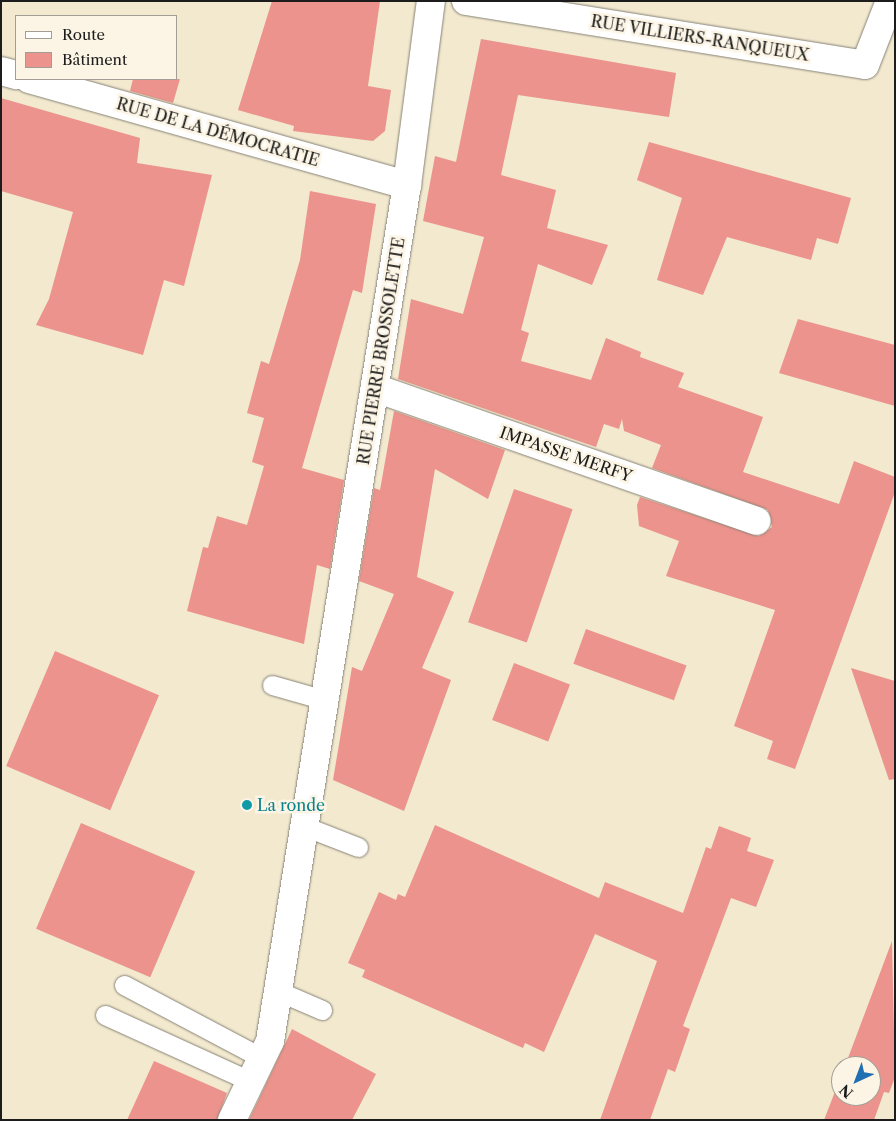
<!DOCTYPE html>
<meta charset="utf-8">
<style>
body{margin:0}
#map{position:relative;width:896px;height:1121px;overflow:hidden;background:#f2e9cf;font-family:"Libre Caslon Text",serif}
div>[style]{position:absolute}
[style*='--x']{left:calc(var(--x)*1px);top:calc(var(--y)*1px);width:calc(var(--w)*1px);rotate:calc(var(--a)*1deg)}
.building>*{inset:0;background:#eb938c;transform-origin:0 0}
.roads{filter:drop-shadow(0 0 1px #878276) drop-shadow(0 0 1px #878276)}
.service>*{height:19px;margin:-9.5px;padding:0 9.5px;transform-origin:9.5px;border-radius:9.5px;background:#fff}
.minor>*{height:28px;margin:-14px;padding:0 14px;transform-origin:14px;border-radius:14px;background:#fff}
.dots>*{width:14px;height:14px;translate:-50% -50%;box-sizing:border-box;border:2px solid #fcf5e5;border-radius:50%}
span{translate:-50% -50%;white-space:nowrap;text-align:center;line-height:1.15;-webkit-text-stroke:5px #fcf5e5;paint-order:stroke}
.street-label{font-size:16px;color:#1c1c1c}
.culture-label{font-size:16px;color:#0d838f}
.left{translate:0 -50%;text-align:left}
.frame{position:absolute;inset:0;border:2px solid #1c1c1c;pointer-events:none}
.legend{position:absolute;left:15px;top:15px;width:162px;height:65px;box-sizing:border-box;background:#fcf5e5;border:1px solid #a29e95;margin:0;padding:6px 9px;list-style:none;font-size:15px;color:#1c1c1c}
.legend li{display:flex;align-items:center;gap:10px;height:25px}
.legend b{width:25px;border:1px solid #a29e95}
.north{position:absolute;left:831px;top:1056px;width:50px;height:50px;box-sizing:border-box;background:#fcf5e5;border:1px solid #a29e95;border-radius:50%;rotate:223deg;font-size:14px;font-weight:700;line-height:20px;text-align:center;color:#1c1c1c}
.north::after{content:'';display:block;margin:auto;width:18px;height:22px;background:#1f6fb2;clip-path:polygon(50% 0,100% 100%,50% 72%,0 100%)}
</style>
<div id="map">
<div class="building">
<i style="clip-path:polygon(272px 1px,380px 1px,368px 86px,391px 90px,385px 131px,373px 141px,293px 131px,294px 126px,238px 110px)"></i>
<i style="clip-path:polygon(481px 39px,676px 73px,669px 117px,518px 95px,501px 175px,556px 190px,547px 228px,608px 245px,592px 285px,538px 264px,521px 330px,529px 333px,521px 361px,591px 380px,606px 338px,641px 352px,640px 357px,684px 373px,678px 387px,763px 417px,743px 472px,839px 504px,854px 461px,895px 477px,895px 492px,795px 769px,767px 759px,773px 741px,734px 726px,775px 610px,666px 576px,679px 541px,639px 526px,637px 505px,640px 497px,759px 536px,772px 527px,768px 510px,652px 468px,661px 445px,624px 431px,622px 419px,619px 429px,604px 424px,596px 447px,398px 379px,411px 299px,463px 314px,484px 237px,423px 221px,435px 156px,456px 162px)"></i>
<i style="clip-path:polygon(133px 79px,180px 79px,173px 103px,130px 91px)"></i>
<i style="clip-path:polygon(1px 98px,140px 138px,137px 163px,212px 175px,184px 286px,164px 280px,143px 355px,36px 325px,49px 299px,73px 212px,1px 191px)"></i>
<i style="clip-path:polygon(649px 142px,851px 198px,838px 244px,817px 238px,811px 260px,727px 237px,703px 295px,657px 280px,682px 198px,637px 180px)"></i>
<i style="clip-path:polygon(310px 191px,376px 204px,362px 293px,353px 290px,302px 468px,344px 480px,330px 569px,317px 565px,304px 644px,187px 611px,203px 547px,208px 548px,217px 516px,247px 525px,264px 466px,252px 462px,264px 418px,247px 413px,261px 361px,269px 364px,300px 260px)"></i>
<i style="clip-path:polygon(798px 319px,895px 345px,895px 406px,779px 373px)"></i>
<i style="clip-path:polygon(394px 411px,505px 450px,488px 499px,435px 469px,417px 577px,454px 592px,422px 668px,451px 680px,404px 811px,333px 780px,352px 667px,362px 671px,394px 594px,359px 581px,374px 488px,380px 490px)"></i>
<i style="left:514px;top:489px;width:62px;height:141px;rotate:19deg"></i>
<i style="left:586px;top:629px;width:107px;height:37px;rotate:20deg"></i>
<i style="left:55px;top:651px;width:113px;height:125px;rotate:23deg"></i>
<i style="left:514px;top:663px;width:60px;height:61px;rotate:21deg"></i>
<i style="clip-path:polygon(851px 668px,895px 681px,895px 779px,889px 780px)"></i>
<i style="left:81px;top:823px;width:124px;height:115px;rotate:23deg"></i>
<i style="clip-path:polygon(435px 825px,599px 898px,605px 882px,683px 913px,706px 847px,711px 849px,719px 826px,751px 838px,747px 851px,774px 860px,756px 907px,731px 898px,683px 1026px,690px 1029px,675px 1072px,668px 1069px,650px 1120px,600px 1120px,657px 961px,595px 934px,544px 1052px,525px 1043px,523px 1048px,362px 977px,365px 970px,348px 963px,379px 892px,396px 900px,398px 894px,405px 897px)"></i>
<i style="clip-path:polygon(892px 941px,895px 1077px,889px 1093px,884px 1092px,874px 1120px,824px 1120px,841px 1076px,841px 1096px,871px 1096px,871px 1066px,845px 1066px)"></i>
<i style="clip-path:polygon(292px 1029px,376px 1074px,352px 1120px,249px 1120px)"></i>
<i style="clip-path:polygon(154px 1061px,227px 1093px,217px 1120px,127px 1120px)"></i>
</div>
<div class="roads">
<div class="service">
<i style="--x:272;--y:685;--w:55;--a:15.8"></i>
<i style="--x:304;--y:826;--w:58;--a:21.3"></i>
<i style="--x:124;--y:985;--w:156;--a:27.9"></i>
<i style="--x:278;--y:991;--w:48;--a:23.4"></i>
<i style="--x:105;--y:1015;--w:159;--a:24.5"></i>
</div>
<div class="minor">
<i style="--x:466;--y:1;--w:404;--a:9.1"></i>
<i style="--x:865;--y:65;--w:69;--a:-68.7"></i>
<i style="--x:1;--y:71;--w:16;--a:15"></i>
<i style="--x:29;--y:79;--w:393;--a:15.7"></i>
<i style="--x:375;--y:388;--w:404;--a:19.2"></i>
<i style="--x:232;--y:1120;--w:88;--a:-64.3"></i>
<i style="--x:270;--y:1041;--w:867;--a:-80.91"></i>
<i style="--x:407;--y:185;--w:186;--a:-82.6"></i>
</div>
</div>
<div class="dots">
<i style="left:247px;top:805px;background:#0f9aa8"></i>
</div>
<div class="street-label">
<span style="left:700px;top:38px;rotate:9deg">RUE VILLIERS-RANQUEUX</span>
<span style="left:218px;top:132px;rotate:16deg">RUE DE LA DÉMOCRATIE</span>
<span style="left:381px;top:351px;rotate:-81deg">RUE PIERRE BROSSOLETTE</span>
<span style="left:566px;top:454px;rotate:19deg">IMPASSE MERFY</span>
</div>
<div class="culture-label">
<span class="left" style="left:257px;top:805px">La ronde</span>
</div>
<div class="frame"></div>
<ul class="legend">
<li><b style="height:6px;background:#fff"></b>Route</li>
<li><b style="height:14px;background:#eb938c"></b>Bâtiment</li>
</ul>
<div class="north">N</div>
</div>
